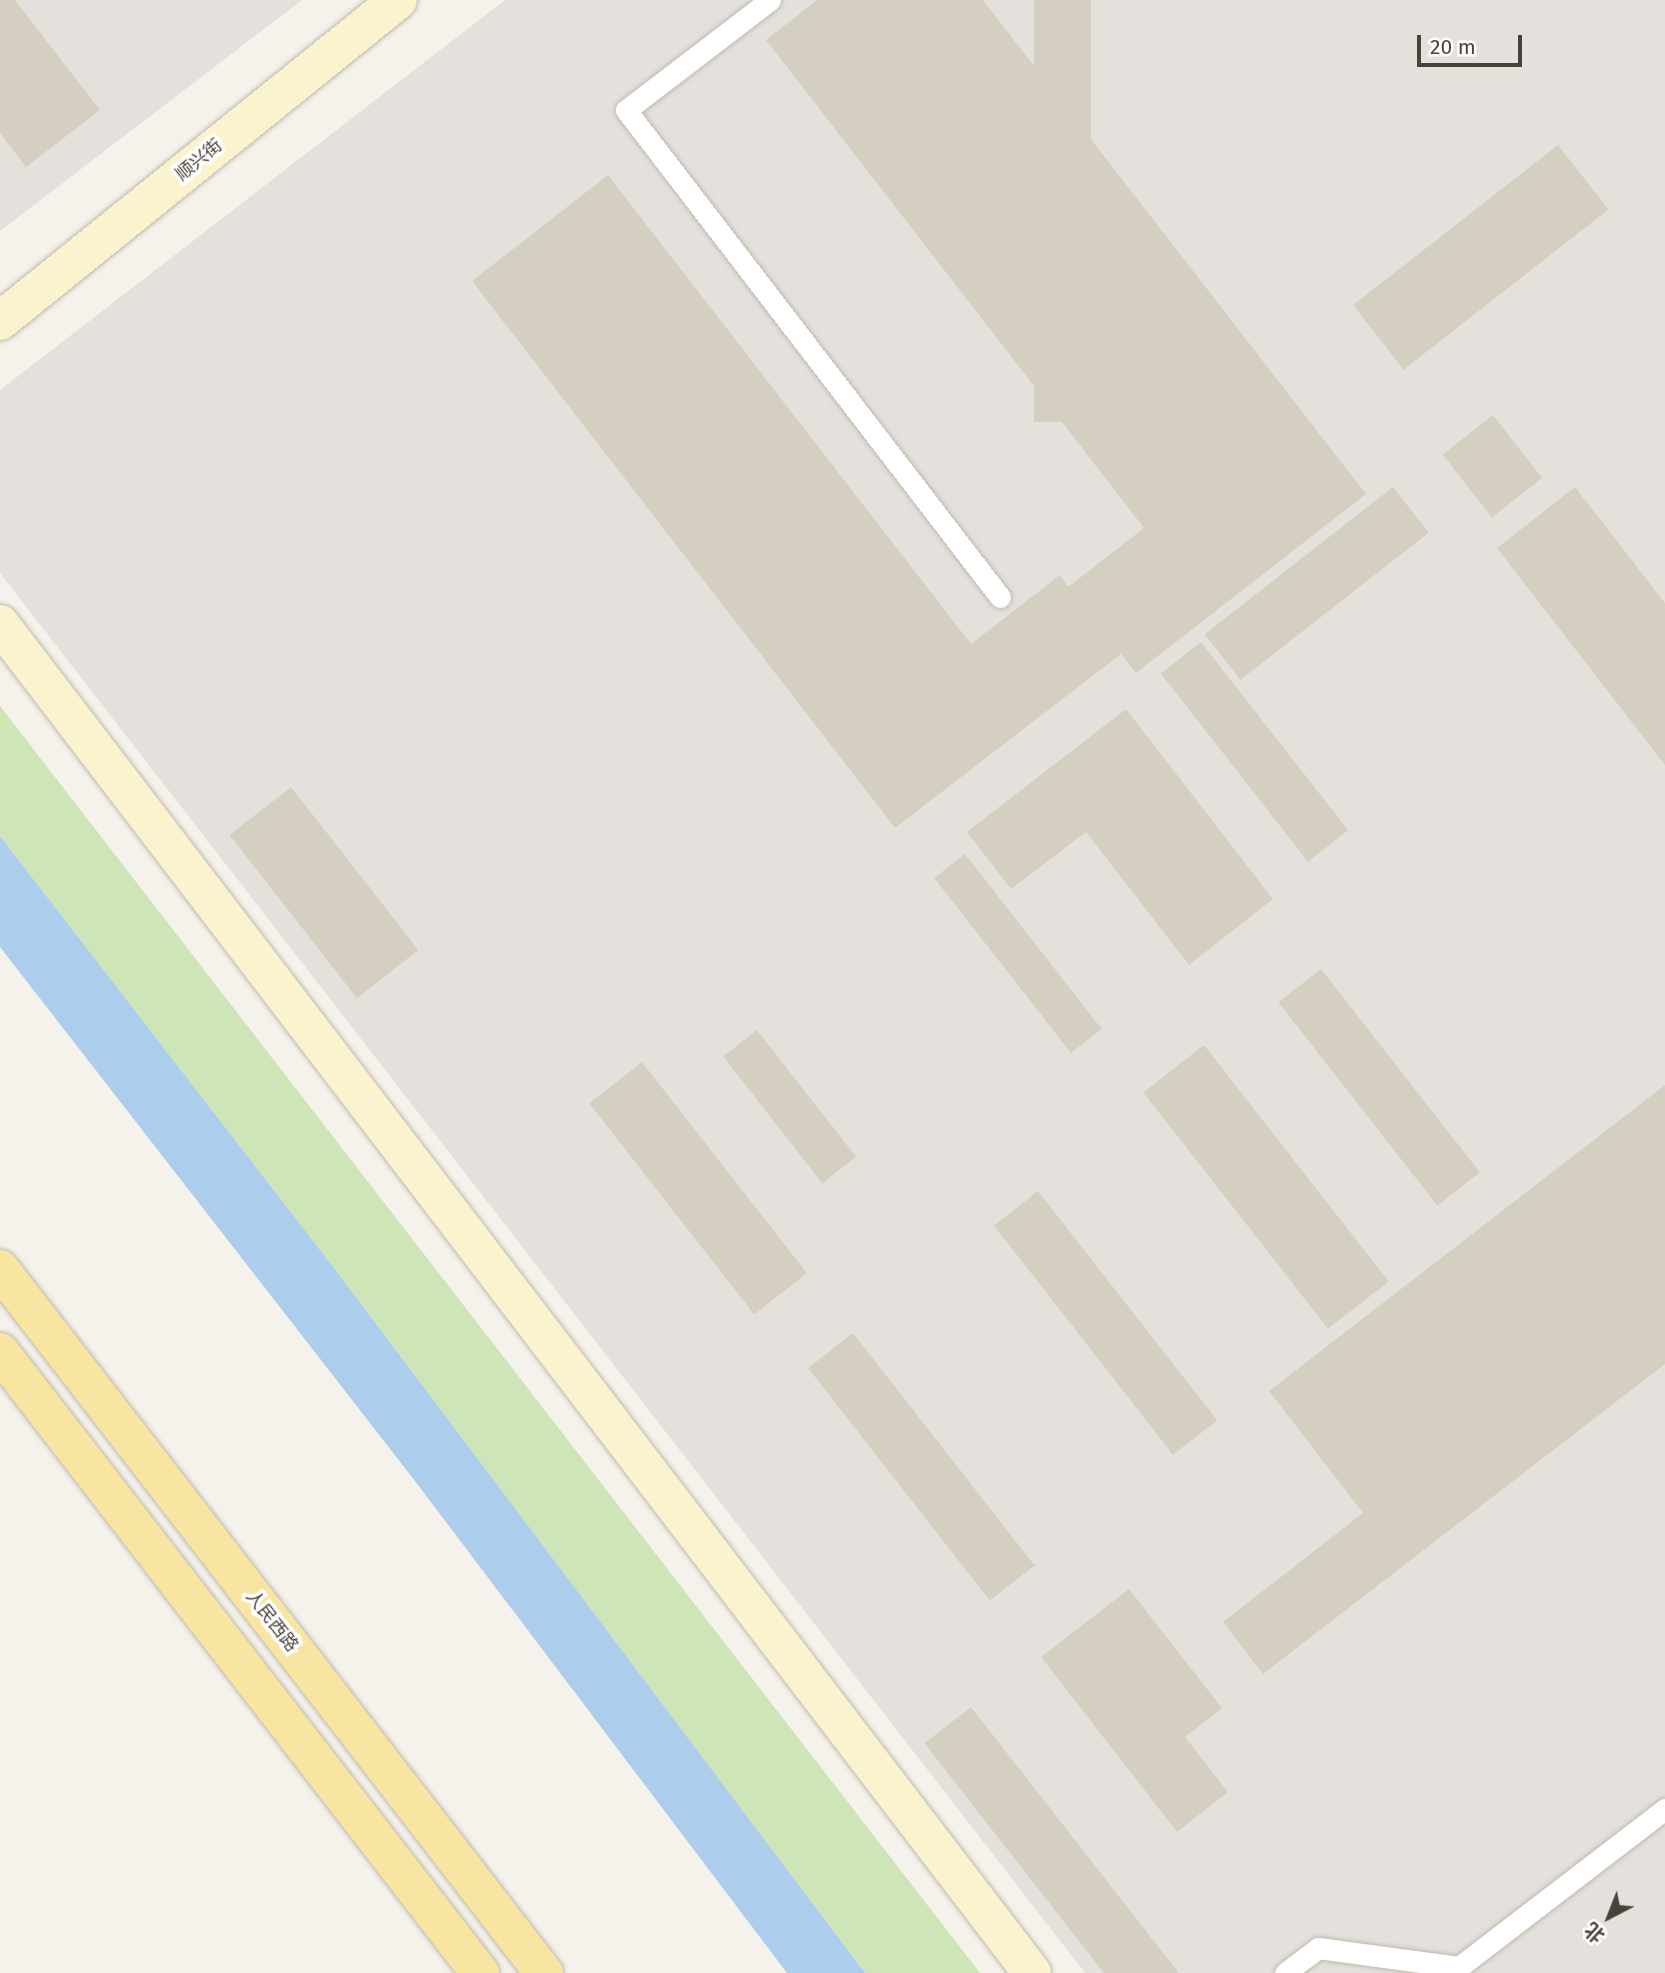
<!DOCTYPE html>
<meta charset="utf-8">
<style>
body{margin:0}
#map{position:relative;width:1665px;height:1973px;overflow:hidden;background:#f4f2eb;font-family:"Fira Sans","Noto Sans SC",sans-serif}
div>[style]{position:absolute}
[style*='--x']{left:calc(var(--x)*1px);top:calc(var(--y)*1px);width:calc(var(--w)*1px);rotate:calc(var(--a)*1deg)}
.industrial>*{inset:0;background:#e4e1dc}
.green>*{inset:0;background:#cde5b7}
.water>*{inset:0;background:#accdec}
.building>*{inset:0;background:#d5cfc1;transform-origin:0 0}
.roads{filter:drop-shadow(0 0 2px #bfbaae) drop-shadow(0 0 2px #bfbaae)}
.lane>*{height:21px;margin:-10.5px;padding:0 10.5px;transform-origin:10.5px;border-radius:10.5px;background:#fff}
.secondary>*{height:38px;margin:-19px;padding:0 19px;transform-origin:19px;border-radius:19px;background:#fbf3ce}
.primary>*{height:38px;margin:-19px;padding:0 19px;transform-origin:19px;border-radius:19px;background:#f7e5a1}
span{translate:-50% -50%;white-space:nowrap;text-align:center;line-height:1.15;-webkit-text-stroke:7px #fff;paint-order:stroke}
.street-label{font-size:18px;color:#484339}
.north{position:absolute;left:1574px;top:1882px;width:70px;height:70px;-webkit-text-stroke:5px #fff;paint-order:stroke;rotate:222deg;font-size:19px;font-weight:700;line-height:28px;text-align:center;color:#484339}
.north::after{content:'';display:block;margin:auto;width:24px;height:32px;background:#484339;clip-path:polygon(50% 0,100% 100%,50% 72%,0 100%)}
.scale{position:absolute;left:1417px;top:35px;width:105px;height:32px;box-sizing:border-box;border:4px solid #484339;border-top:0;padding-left:9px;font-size:21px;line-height:24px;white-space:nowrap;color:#484339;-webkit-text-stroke:5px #fff;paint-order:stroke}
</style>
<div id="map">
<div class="industrial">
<i style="clip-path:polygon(0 0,302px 0,0 231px)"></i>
<i style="clip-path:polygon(505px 0,1665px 0,1665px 1973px,1085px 1973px,0 573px,0 390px)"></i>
</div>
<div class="green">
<i style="clip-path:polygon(0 706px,980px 1973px,865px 1973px,337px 1272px,0 836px)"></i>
</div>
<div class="water">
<i style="clip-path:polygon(0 836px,337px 1272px,865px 1973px,787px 1973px,415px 1481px,0 947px)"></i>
</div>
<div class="building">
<i style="clip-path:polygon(0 0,15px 0,100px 110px,26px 167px,0 133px)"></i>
<i style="clip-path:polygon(817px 0,983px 0,1366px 494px,1136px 673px,1121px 654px,895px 828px,472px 281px,608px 175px,971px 644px,1060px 575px,1068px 587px,1144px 528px,766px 40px)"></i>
<i style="left:1034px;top:0;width:57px;height:422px"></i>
<i style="left:1558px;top:145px;width:82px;height:260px;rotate:52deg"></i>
<i style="left:1493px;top:415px;width:80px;height:64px;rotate:52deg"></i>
<i style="left:1393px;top:487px;width:58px;height:239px;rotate:52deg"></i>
<i style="clip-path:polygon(1575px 487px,1665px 603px,1665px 765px,1497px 548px)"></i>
<i style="left:1201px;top:642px;width:239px;height:51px;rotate:52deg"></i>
<i style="clip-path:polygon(1126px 709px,1273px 899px,1189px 965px,1086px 832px,1011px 889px,967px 832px)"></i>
<i style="left:291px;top:787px;width:207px;height:78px;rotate:52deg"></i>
<i style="left:965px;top:854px;width:222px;height:39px;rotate:52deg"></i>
<i style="left:1321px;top:969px;width:258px;height:54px;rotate:52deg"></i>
<i style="left:757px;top:1030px;width:161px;height:43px;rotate:52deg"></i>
<i style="left:1204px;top:1045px;width:300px;height:77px;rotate:52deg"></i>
<i style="left:642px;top:1062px;width:268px;height:67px;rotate:52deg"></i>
<i style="clip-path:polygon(1665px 1085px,1665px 1364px,1263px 1674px,1223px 1622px,1363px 1513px,1269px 1391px)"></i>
<i style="left:1038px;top:1191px;width:291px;height:56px;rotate:52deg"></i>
<i style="left:853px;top:1333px;width:295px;height:57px;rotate:52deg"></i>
<i style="clip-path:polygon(1129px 1589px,1222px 1708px,1185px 1737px,1228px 1792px,1177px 1832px,1041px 1657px)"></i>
<i style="left:971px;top:1707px;width:336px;height:59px;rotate:52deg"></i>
</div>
<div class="roads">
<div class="lane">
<i style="--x:770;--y:0;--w:181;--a:142.6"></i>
<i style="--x:626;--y:110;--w:614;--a:52.48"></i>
<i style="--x:1285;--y:1973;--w:41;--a:-37.1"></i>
<i style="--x:1318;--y:1948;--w:142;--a:7.7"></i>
<i style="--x:1459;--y:1967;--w:260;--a:-37.5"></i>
</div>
<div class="secondary">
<i style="--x:0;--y:321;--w:511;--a:-38.89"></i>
<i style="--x:0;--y:624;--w:1698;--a:52.58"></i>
</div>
<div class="primary">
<i style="--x:0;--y:1269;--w:890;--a:52.31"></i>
<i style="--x:0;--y:1352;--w:785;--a:52.3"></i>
</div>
</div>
<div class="street-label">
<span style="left:199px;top:160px;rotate:-39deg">顺兴街</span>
<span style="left:272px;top:1621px;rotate:52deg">人民西路</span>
</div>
<div class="north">北</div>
<div class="scale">20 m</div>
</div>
